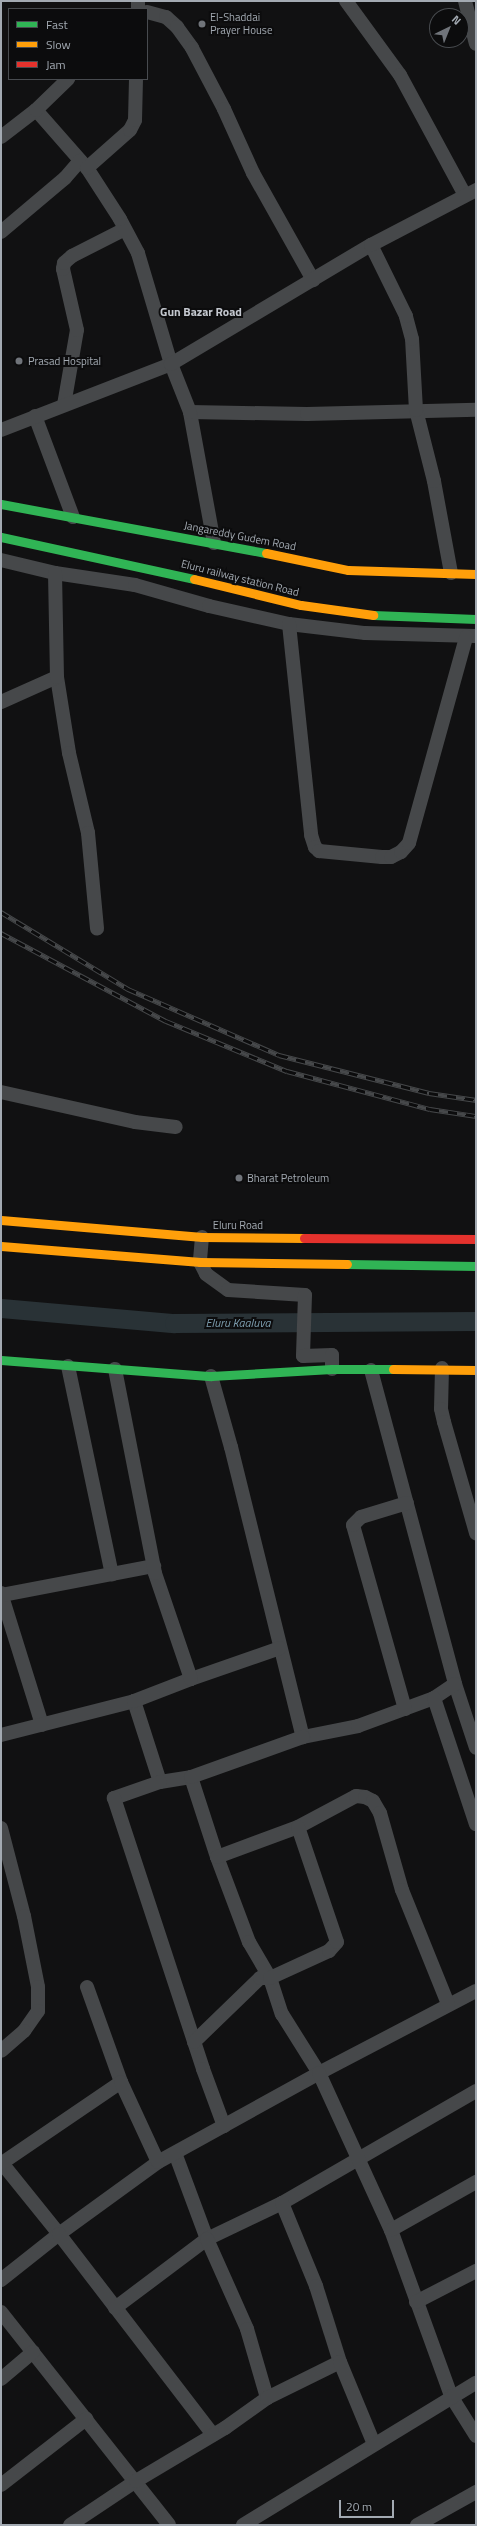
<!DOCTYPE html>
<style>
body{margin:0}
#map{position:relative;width:477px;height:2526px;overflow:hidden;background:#111112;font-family:"Titillium Web",sans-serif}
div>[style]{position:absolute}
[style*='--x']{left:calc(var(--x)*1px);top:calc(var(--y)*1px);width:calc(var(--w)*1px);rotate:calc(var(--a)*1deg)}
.canal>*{height:19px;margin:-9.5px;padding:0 9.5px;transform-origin:9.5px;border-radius:9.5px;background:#293236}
.street>*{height:14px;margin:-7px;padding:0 7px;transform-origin:7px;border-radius:7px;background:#46484a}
.fast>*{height:9px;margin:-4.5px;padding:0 4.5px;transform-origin:4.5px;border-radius:4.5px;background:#30b455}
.slow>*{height:9px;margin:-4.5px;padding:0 4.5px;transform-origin:4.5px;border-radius:4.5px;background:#ff9f0a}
.jam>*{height:9px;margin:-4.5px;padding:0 4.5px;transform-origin:4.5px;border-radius:4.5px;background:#e5322d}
.rail>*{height:4.5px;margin-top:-2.25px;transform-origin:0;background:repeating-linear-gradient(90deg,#0c0c0d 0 9px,#46484a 0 18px);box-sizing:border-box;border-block:1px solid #46484a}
.dots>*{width:11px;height:11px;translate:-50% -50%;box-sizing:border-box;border:2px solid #0c0c0d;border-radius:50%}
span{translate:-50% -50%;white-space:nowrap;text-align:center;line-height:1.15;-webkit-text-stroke:4px #0c0c0d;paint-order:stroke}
.poi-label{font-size:11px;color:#a3aab2}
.left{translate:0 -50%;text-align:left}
.street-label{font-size:11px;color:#a3aab2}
.neighbourhood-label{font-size:12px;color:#c4c8cf;font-weight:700}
.water-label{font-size:12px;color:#7b9bac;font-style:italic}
.frame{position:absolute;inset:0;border:2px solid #a3aab2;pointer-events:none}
.legend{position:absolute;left:8px;top:8px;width:140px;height:72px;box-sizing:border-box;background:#0c0c0d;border:1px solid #484b4f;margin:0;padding:5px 7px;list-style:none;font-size:12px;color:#a3aab2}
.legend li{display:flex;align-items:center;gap:8px;height:20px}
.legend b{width:20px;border:1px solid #484b4f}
.north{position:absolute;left:429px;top:8px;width:40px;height:40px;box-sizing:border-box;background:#0c0c0d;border:1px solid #484b4f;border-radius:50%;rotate:43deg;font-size:11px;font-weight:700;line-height:16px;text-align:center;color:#a3aab2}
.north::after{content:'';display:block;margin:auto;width:14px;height:18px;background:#70747a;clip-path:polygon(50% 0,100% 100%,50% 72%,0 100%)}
.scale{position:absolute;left:339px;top:2500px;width:55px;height:18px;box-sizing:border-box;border:2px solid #a3aab2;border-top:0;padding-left:5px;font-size:12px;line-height:14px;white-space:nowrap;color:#a3aab2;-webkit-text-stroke:3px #0c0c0d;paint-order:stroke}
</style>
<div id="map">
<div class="canal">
<i style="--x:1;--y:1308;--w:174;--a:5"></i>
<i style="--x:174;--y:1323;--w:302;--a:-0.4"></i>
</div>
<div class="street">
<i style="--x:346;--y:1;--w:92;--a:53.9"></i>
<i style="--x:400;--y:75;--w:136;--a:61.6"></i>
<i style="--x:465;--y:1;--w:44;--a:75.7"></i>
<i style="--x:138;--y:9;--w:8;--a:-90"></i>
<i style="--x:147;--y:12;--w:20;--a:15"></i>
<i style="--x:166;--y:17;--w:15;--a:42"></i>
<i style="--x:177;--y:27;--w:26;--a:54"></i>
<i style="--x:192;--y:48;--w:69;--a:62.3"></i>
<i style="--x:224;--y:109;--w:70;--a:65.6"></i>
<i style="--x:253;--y:173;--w:123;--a:60.7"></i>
<i style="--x:36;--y:110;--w:76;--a:48.7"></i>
<i style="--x:1;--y:137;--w:44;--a:-37.6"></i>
<i style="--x:36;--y:110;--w:45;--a:-44.1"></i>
<i style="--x:1;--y:232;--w:84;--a:-40.2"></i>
<i style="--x:65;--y:178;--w:23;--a:-49"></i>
<i style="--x:64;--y:405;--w:76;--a:-80.2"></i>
<i style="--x:77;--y:330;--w:63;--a:-102.9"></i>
<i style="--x:63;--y:269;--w:6;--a:-81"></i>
<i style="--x:64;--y:263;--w:11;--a:-41"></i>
<i style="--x:72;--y:256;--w:59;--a:-27"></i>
<i style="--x:190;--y:412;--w:117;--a:1"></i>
<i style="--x:307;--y:414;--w:169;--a:-1.4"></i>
<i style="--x:35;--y:416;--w:108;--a:69.4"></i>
<i style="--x:1;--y:430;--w:182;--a:-21.2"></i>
<i style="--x:171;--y:364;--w:116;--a:-106.6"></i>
<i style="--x:138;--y:253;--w:38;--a:-118"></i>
<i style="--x:120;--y:219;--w:61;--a:-122.9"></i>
<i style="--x:87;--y:168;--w:57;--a:-41.5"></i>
<i style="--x:130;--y:130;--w:11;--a:-63"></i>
<i style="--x:135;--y:120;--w:41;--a:-88.6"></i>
<i style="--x:214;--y:543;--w:133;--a:-100.4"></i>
<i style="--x:190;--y:412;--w:52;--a:-111.6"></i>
<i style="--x:171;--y:364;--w:233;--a:-30.8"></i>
<i style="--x:1;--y:560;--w:56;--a:13.5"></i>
<i style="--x:55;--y:573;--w:81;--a:8.5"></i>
<i style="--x:135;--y:585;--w:77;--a:15.8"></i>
<i style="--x:209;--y:606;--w:82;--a:12.7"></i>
<i style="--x:289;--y:624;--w:77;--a:6.8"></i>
<i style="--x:365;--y:633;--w:110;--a:1.6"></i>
<i style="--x:451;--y:573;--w:94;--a:-100.5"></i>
<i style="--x:434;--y:481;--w:73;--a:-104.2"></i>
<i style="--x:416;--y:410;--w:71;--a:-93.2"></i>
<i style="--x:412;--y:339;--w:24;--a:-105"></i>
<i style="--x:406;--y:316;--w:79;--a:-116.2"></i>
<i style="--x:371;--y:245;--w:119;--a:-27.6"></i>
<i style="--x:289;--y:624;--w:212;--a:84"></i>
<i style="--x:311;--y:835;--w:13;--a:72"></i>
<i style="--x:315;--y:847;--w:6;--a:45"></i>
<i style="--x:319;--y:851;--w:63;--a:5.4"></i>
<i style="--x:382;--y:857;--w:9;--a:0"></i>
<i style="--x:391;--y:857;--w:11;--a:-27"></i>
<i style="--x:401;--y:852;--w:12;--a:-48"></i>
<i style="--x:409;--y:843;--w:214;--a:-74.5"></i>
<i style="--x:57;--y:677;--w:77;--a:81"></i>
<i style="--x:69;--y:753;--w:82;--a:76.6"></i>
<i style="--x:88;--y:833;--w:96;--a:84.6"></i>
<i style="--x:1;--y:702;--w:61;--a:-24.1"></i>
<i style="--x:57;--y:677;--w:104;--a:-91.1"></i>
<i style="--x:1;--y:1092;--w:137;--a:12.6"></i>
<i style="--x:135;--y:1122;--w:41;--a:7"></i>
<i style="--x:202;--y:1237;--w:25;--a:95"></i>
<i style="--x:200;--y:1262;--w:13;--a:63"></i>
<i style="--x:206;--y:1274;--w:27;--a:36"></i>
<i style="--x:228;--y:1290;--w:77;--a:3.7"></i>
<i style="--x:305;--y:1295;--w:61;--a:91.9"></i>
<i style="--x:303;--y:1356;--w:29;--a:-2"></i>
<i style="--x:332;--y:1355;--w:14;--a:90"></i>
<i style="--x:68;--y:1366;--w:213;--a:78.1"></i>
<i style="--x:442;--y:1368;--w:41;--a:91.4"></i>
<i style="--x:441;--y:1409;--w:13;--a:77"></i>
<i style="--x:444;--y:1422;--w:116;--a:73.9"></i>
<i style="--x:371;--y:1370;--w:325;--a:75"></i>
<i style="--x:455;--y:1684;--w:67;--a:71.8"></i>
<i style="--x:211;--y:1376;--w:74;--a:74.3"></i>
<i style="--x:231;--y:1447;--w:299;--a:76.1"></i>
<i style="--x:303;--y:1737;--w:56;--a:-11.3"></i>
<i style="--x:358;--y:1726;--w:81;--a:-20.2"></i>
<i style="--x:434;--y:1698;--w:25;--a:-34"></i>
<i style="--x:1;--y:1593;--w:138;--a:72.7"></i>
<i style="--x:2;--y:1595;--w:155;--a:-10.8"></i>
<i style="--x:191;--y:1679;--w:94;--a:-19.2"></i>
<i style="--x:434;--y:1698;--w:133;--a:71.6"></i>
<i style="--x:134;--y:1701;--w:85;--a:72.2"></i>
<i style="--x:160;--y:1782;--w:31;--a:-9"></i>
<i style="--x:191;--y:1777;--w:84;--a:72"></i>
<i style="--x:217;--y:1857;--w:91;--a:69.4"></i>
<i style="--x:249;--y:1942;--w:42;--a:59.7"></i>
<i style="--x:270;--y:1978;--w:38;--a:72"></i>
<i style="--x:282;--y:2014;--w:70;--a:57.9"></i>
<i style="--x:319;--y:2073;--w:177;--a:-27.6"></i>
<i style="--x:405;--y:1709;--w:191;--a:-105.8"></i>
<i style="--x:353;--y:1525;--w:11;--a:-45"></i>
<i style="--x:361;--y:1517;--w:48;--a:-16.9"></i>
<i style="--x:1;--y:1735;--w:137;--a:-14.3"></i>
<i style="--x:134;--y:1701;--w:61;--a:-21.1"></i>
<i style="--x:191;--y:1679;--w:112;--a:-108.8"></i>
<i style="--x:155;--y:1573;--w:208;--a:-101.1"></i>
<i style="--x:191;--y:1777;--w:119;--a:-19.7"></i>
<i style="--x:160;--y:1782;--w:49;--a:160.8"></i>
<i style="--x:114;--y:1798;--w:285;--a:71.8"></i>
<i style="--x:203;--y:2069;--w:61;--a:69.8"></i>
<i style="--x:1;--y:1828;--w:91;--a:75.4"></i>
<i style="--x:24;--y:1916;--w:72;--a:78.8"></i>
<i style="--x:38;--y:1987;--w:24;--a:90"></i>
<i style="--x:38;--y:2011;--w:24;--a:125"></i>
<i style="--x:24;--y:2031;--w:30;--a:139"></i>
<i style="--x:217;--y:1857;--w:86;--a:-20.3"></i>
<i style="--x:298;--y:1827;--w:66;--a:-28.1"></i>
<i style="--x:356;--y:1796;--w:9;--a:6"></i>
<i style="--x:365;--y:1797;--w:9;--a:27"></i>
<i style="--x:373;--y:1801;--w:14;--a:60"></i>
<i style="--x:380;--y:1813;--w:80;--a:74.1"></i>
<i style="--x:402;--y:1890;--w:123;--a:68"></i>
<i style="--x:87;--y:1987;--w:101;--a:70.3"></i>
<i style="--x:194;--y:2042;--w:92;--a:-44.1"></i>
<i style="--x:260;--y:1978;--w:10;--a:0"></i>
<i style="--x:270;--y:1978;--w:65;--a:-24.6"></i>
<i style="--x:329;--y:1951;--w:12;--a:-48"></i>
<i style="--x:337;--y:1942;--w:121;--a:-108.7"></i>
<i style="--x:175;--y:2153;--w:92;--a:69.6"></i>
<i style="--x:207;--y:2239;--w:83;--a:-25.6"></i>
<i style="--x:282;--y:2203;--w:224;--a:-30"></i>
<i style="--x:1;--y:2162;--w:92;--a:51.1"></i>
<i style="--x:59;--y:2234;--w:122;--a:-36"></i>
<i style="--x:158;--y:2162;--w:184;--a:-28.9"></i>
<i style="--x:319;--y:2073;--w:173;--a:65.4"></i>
<i style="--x:391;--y:2230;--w:177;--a:70.1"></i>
<i style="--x:451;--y:2396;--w:47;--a:58"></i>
<i style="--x:2;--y:2163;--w:144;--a:-34.2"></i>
<i style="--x:121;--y:2082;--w:88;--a:65.2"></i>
<i style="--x:282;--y:2203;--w:90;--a:67.7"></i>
<i style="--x:316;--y:2286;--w:80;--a:72.5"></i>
<i style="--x:391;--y:2230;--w:98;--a:-29.5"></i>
<i style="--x:1;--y:2280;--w:74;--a:-38.4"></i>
<i style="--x:59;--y:2234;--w:253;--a:52.5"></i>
<i style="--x:416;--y:2302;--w:68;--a:-27.3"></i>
<i style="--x:115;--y:2308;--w:115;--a:-36.9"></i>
<i style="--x:207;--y:2239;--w:98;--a:66"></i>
<i style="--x:247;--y:2329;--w:72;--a:73.8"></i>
<i style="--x:1;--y:2312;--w:271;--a:51.7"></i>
<i style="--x:1;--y:2379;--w:42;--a:-40.2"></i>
<i style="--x:1;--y:2485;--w:108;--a:-37.8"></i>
<i style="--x:70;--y:2525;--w:79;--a:-33.7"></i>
<i style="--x:136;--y:2481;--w:104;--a:-30.8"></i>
<i style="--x:225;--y:2428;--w:52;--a:-35.5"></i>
<i style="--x:267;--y:2398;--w:81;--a:-26.3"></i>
<i style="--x:340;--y:2362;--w:89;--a:67.5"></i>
<i style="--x:243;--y:2525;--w:273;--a:-31.4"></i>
<i style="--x:417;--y:2525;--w:68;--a:-29.2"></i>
</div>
<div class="fast">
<i style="--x:1;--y:504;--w:269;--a:10.5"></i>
<i style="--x:1;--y:537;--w:198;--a:12.3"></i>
<i style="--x:373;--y:615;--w:103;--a:2.2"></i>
<i style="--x:347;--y:1264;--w:129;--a:0.9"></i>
<i style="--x:1;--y:1360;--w:211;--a:4.4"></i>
<i style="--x:211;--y:1376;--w:121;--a:-3.3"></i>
<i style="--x:332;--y:1369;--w:61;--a:0"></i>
</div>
<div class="slow">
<i style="--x:266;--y:553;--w:84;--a:11.7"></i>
<i style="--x:348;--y:570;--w:128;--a:1.8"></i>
<i style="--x:194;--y:579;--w:110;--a:13.7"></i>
<i style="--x:301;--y:605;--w:73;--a:7.9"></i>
<i style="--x:1;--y:1220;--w:202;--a:4.8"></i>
<i style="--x:202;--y:1237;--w:102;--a:0.6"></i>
<i style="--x:1;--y:1246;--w:200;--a:4.6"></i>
<i style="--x:200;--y:1262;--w:147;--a:0.8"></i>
<i style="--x:393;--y:1369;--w:83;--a:0.7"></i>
</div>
<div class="jam">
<i style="--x:304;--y:1238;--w:172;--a:0.3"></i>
</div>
<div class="rail">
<i style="--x:1;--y:912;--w:149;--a:31.2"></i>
<i style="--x:128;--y:989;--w:165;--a:23.6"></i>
<i style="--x:279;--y:1055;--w:155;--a:14.2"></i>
<i style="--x:429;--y:1093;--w:48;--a:8.5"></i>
<i style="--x:1;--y:933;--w:187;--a:28.1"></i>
<i style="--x:166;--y:1021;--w:131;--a:22.5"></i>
<i style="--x:287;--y:1071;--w:148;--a:14.9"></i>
<i style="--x:430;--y:1109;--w:47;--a:8.7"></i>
</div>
<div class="dots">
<i style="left:202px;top:24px;background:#70747a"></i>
<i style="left:19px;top:361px;background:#70747a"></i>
<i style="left:239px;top:1178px;background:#70747a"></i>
</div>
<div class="poi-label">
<span class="left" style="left:210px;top:24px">El-Shaddai<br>Prayer House</span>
<span class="left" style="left:28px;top:361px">Prasad Hospital</span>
<span class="left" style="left:247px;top:1178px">Bharat Petroleum</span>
</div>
<div class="street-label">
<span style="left:240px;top:536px;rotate:11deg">Jangareddy Gudem Road</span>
<span style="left:240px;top:578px;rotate:14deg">Eluru railway station Road</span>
<span style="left:238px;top:1225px">Eluru Road</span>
</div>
<div class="neighbourhood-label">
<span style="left:201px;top:312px">Gun Bazar Road</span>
</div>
<div class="water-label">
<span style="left:238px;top:1323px">Eluru Kaaluva</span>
</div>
<div class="frame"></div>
<ul class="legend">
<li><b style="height:5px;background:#30b455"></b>Fast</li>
<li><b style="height:5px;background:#ff9f0a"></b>Slow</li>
<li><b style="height:5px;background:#e5322d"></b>Jam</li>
</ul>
<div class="north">N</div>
<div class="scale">20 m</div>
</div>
